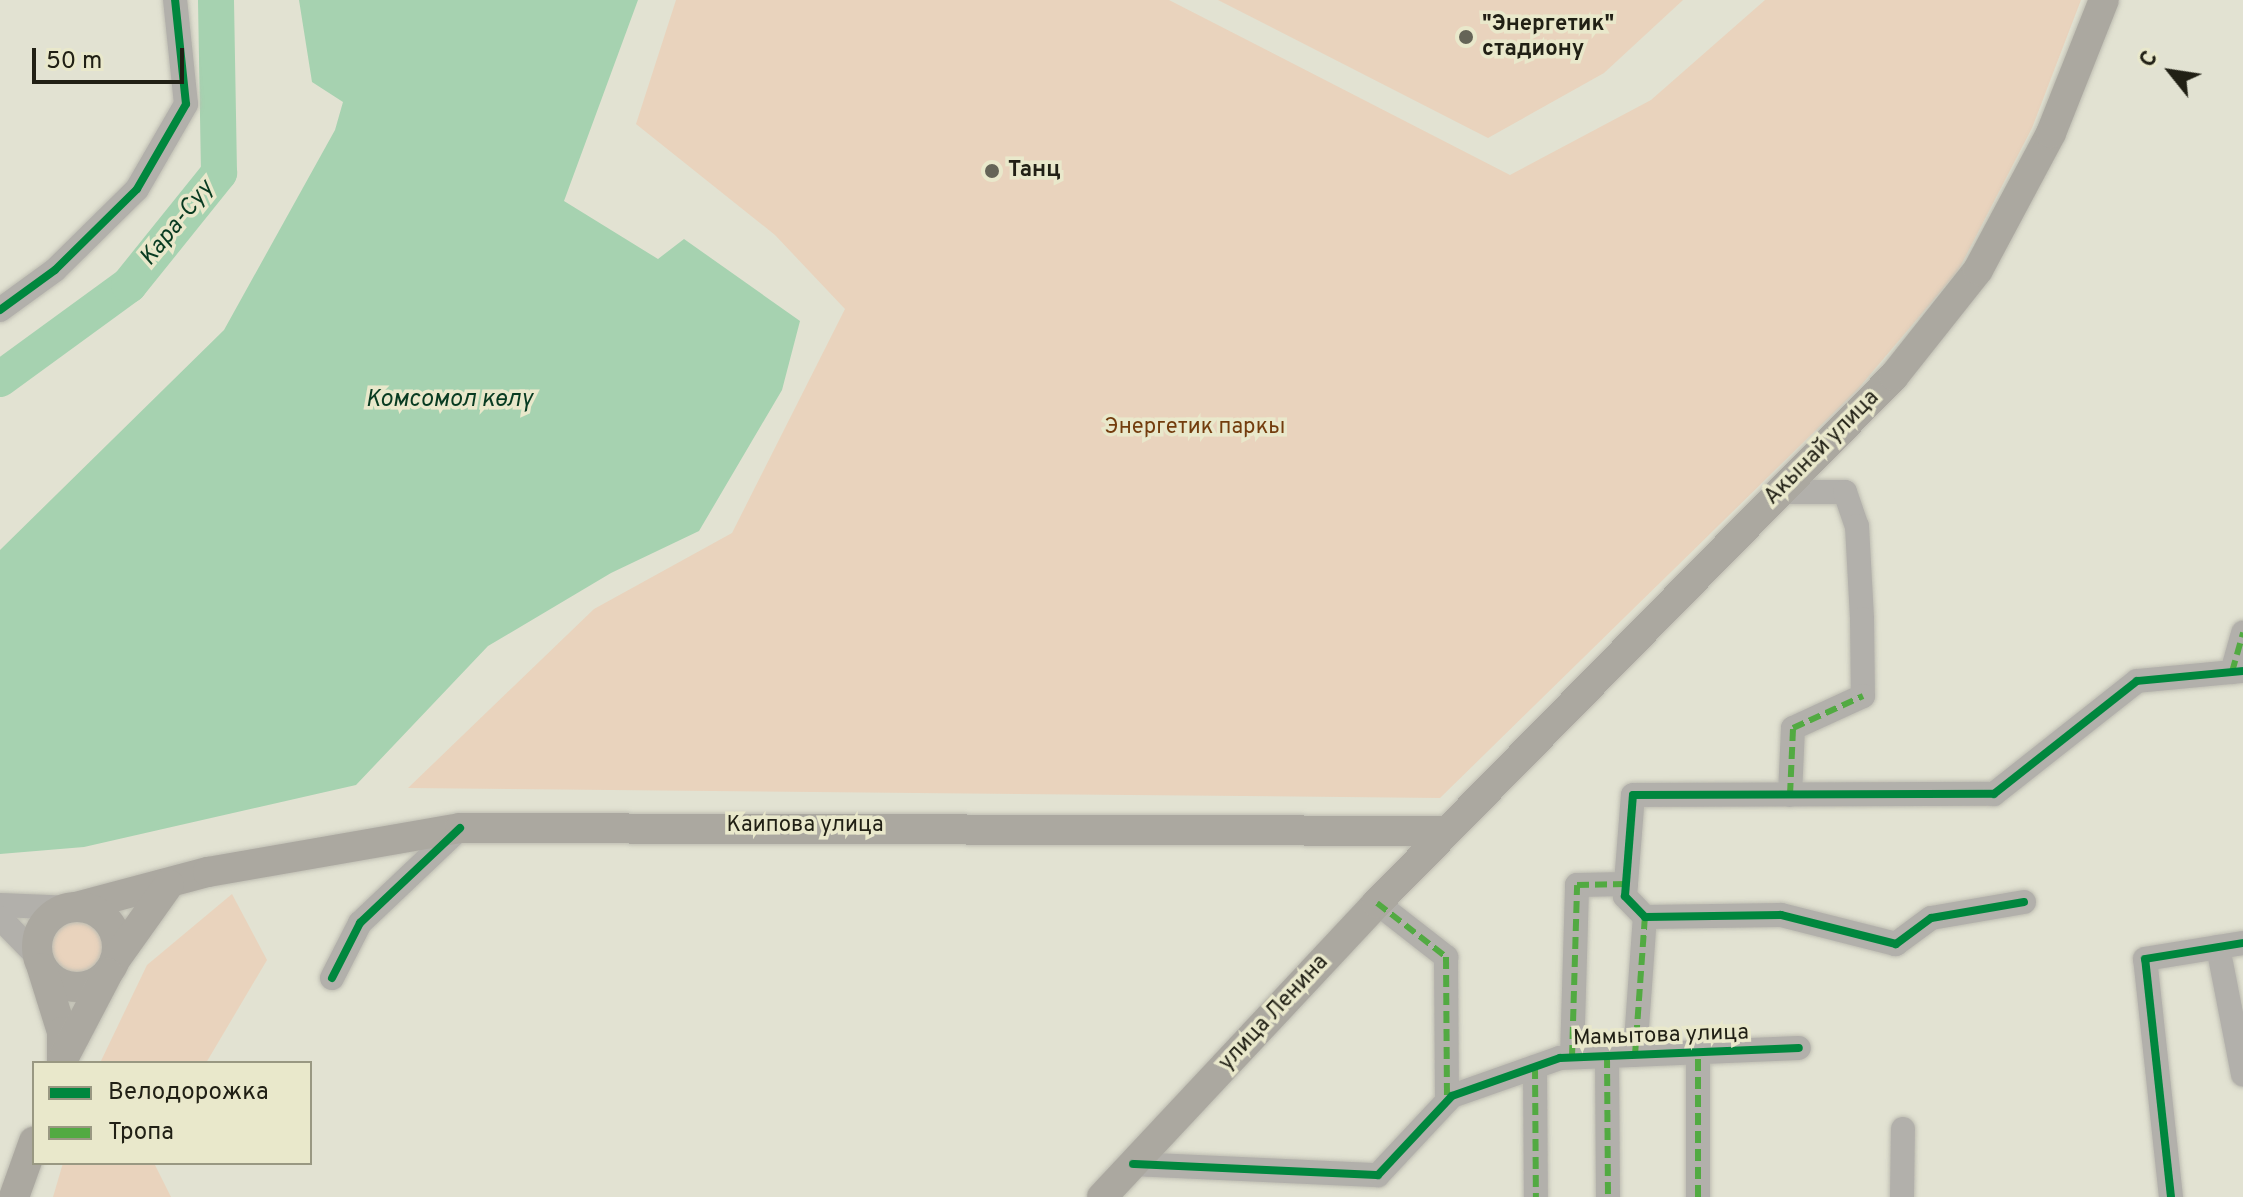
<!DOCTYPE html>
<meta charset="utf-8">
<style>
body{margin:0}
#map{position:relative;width:2243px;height:1197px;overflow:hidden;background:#e2e2d2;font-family:Overpass,sans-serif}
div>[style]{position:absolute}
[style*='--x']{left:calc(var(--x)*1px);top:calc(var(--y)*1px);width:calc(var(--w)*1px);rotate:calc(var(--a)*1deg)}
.green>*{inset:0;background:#e9d3bd}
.round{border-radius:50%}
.water>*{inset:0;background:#a6d2b0}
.river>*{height:36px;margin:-18px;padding:0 18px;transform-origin:18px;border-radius:18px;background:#a6d2b0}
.roads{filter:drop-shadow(0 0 2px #bebdb2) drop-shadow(0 0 2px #bebdb2)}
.minor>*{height:24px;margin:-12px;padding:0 12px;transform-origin:12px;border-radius:12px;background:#b2b0ab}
.major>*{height:30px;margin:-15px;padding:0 15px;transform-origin:15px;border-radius:15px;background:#aba8a0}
.major>.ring{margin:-15px;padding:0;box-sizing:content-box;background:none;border:30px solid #aba8a0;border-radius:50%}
.quiet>*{height:6px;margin-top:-3px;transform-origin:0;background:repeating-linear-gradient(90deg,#52aa42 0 12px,transparent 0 18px)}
.cycleway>*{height:8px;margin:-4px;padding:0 4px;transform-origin:4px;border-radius:4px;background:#00873e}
.dots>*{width:22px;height:22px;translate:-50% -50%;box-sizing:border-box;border:4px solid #e9e8cb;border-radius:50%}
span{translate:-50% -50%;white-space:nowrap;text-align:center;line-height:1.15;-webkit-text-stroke:7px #e9e8cb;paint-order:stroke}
.poi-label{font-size:22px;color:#212015;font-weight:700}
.left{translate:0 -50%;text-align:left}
.park-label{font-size:22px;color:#733d0e}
.street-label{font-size:22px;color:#212015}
.water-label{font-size:24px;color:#083b21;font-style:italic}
.legend{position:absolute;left:32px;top:1061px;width:280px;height:104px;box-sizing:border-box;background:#e9e8cb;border:2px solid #999882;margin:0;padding:10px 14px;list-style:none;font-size:24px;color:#212015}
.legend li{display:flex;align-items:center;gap:16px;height:40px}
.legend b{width:40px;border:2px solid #999882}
.north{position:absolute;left:2131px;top:32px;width:80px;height:80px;-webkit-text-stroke:6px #e9e8cb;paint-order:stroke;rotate:300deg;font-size:22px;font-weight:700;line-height:32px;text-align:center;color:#212015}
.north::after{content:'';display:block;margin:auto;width:28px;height:36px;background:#212015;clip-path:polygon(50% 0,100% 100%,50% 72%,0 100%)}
.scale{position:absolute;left:32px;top:48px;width:152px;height:36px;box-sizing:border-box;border:4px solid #212015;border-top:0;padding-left:10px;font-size:24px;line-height:28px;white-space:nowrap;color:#212015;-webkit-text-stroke:6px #e9e8cb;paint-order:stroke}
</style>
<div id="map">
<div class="green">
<i style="clip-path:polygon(676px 0,1169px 0,1510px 175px,1651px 100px,1765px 0,2081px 0,2032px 128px,1958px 271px,1857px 390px,1440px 798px,408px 788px,594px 609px,732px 533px,845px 309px,775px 235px,636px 124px)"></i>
<i style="clip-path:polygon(1218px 0,1683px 0,1604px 73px,1488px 138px)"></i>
<i style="clip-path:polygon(232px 894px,267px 960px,206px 1063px,100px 1063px,147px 965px)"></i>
<i class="round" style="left:48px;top:918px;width:58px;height:58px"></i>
<i style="clip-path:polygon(63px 1163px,154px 1163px,171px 1197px,53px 1197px)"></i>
</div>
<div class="water">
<i style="clip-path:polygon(299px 0,638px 0,564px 201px,658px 259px,684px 239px,800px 321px,782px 390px,699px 531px,611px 573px,488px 646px,356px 785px,84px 847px,0 854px,0 550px,224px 330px,335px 130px,343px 102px,312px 82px)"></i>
</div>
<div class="river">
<i style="--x:0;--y:379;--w:160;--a:-36.1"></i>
<i style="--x:129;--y:285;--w:144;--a:-51.2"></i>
<i style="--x:219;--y:173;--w:173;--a:-91"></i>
</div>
<div class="roads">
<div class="minor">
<i style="--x:0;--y:310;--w:68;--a:-36"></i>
<i style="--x:55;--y:270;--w:115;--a:-44.6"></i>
<i style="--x:137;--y:189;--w:98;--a:-60"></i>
<i style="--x:186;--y:104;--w:105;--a:-96"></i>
<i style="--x:1778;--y:492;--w:67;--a:0"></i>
<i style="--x:1845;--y:492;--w:36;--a:71"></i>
<i style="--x:1857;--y:526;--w:93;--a:86.9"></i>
<i style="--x:1862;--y:619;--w:77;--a:89.3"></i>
<i style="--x:1863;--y:696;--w:77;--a:155.4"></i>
<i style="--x:1793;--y:728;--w:67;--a:92.6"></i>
<i style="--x:2232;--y:672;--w:41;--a:-74.2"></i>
<i style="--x:2024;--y:902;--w:94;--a:170.2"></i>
<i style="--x:1931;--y:918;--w:44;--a:143.4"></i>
<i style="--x:1896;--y:944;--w:119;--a:-165.8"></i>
<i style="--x:1781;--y:915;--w:136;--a:179.2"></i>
<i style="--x:1645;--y:917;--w:29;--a:-134"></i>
<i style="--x:1625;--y:896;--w:101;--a:-85.5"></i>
<i style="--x:1633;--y:795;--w:361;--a:-0.2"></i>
<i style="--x:1994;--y:794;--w:182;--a:-38.3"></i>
<i style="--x:2137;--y:681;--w:106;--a:-5.4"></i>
<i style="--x:1377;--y:903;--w:88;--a:38"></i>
<i style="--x:1446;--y:957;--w:144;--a:89.6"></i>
<i style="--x:0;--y:905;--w:73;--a:2.4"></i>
<i style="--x:0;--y:918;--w:56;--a:45.7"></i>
<i style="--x:2218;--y:947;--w:130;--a:78.9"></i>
<i style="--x:332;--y:978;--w:62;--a:-63"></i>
<i style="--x:360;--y:923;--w:138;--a:-43.5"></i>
<i style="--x:1635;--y:1055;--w:138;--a:-85.9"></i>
<i style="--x:1607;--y:1056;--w:141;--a:89.6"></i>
<i style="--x:1572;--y:1057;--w:172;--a:-88.3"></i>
<i style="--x:1577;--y:885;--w:49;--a:-1.2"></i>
<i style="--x:1535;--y:1067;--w:130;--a:89.6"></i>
<i style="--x:1133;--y:1164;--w:245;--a:2.6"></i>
<i style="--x:1378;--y:1175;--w:108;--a:-46.9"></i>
<i style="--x:1452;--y:1096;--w:114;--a:-19.4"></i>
<i style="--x:1560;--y:1058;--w:239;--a:-2.4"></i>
<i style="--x:1698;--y:1197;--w:145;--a:-90"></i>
<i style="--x:1902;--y:1197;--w:68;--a:-89.2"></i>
<i style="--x:2171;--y:1197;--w:239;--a:-96.2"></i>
<i style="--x:2145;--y:959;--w:99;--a:-9.3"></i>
</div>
<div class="major">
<i style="--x:76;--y:907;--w:137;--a:-14.9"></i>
<i style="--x:208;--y:872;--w:256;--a:-9.9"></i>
<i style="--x:460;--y:828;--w:987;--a:0.17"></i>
<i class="ring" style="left:37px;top:907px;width:50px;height:50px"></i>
<i style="--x:115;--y:960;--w:93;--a:-54.6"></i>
<i style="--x:42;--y:968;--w:67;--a:72.6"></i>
<i style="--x:62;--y:1032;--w:30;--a:90"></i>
<i style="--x:64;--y:1057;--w:95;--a:-62.4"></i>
<i style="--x:14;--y:1197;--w:59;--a:-70.3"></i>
<i style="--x:1102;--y:1197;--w:403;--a:-46.9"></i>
<i style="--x:1377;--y:903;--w:738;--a:-45.55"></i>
<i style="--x:1894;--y:376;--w:135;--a:-51.6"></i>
<i style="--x:1978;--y:270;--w:155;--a:-61.9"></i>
<i style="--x:2051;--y:133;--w:143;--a:-68.3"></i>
</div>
</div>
<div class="quiet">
<i style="--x:2232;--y:672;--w:41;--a:-74.2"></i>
<i style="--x:1790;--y:795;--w:67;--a:-87.4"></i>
<i style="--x:1793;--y:728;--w:77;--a:-24.6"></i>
<i style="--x:1377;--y:903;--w:88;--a:38"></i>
<i style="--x:1446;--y:957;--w:144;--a:89.6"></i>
<i style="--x:1635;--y:1055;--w:138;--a:-85.9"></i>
<i style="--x:1607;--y:1056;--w:141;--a:89.6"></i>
<i style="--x:1572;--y:1057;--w:172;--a:-88.3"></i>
<i style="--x:1577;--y:885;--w:49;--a:-1.2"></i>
<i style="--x:1535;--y:1067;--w:130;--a:89.6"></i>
<i style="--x:1698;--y:1197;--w:145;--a:-90"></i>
</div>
<div class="cycleway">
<i style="--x:0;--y:310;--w:68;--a:-36"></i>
<i style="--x:55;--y:270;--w:115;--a:-44.6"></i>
<i style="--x:137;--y:189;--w:98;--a:-60"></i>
<i style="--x:186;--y:104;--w:105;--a:-96"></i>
<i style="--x:2024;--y:902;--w:94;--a:170.2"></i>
<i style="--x:1931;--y:918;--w:44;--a:143.4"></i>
<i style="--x:1896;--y:944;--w:119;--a:-165.8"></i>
<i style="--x:1781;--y:915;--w:136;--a:179.2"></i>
<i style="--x:1645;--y:917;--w:29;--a:-134"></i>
<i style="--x:1625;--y:896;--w:101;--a:-85.5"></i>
<i style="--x:1633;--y:795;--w:361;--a:-0.2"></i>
<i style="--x:1994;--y:794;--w:182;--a:-38.3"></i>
<i style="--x:2137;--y:681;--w:106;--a:-5.4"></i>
<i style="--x:332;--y:978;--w:62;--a:-63"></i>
<i style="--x:360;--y:923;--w:138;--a:-43.5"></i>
<i style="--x:1133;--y:1164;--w:245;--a:2.6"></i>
<i style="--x:1378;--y:1175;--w:108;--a:-46.9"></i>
<i style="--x:1452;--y:1096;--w:114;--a:-19.4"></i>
<i style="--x:1560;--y:1058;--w:239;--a:-2.4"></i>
<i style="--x:2171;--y:1197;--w:239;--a:-96.2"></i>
<i style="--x:2145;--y:959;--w:99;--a:-9.3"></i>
</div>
<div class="dots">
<i style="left:1466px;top:37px;background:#656457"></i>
<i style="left:992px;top:171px;background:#656457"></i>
</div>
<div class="poi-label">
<span class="left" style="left:1482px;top:37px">"Энергетик"<br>стадиону</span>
<span class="left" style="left:1008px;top:171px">Танц</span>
</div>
<div class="park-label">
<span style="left:1195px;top:428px">Энергетик паркы</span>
</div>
<div class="street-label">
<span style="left:1822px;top:448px;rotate:-45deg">Акынай улица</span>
<span style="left:805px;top:826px">Каипова улица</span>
<span style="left:1274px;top:1013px;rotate:-47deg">улица Ленина</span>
<span style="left:1661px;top:1036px;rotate:-2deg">Мамытова улица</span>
</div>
<div class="water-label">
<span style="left:178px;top:224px;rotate:-51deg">Кара-Суу</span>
<span style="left:449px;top:401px">Комсомол көлү</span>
</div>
<ul class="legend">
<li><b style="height:10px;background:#00873e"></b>Велодорожка</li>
<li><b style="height:10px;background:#52aa42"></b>Тропа</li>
</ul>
<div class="north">С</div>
<div class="scale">50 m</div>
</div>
